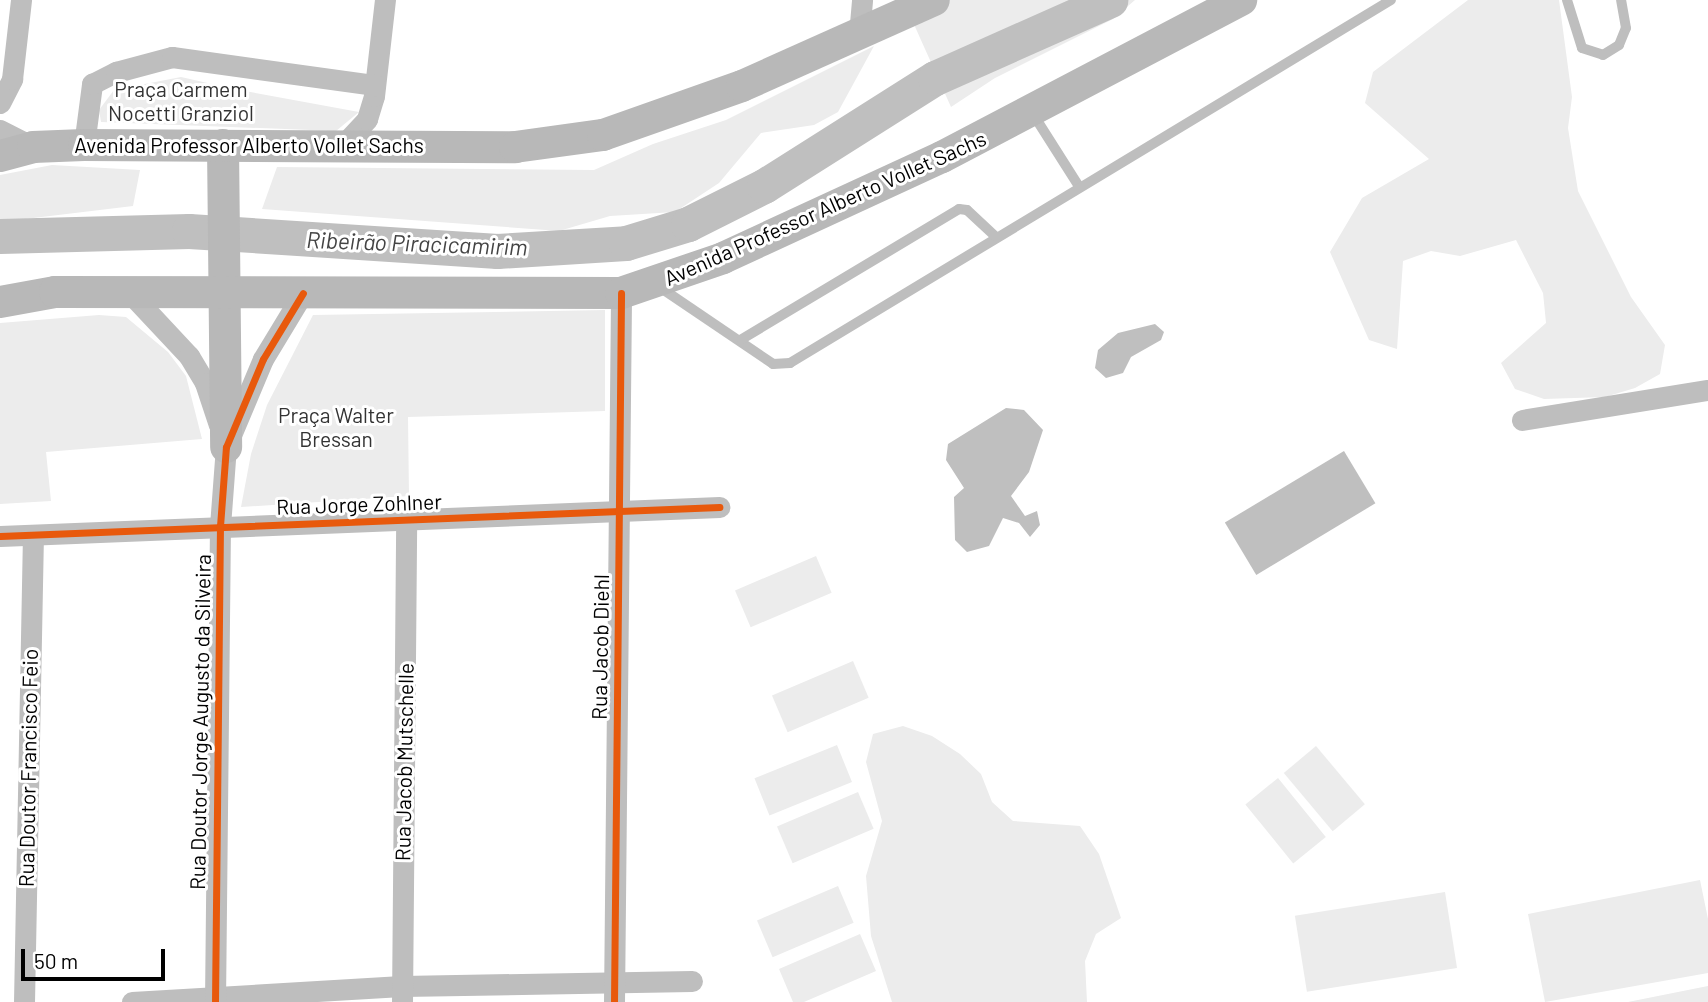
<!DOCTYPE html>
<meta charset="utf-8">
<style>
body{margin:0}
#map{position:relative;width:1708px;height:1002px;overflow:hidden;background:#fff;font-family:Barlow,sans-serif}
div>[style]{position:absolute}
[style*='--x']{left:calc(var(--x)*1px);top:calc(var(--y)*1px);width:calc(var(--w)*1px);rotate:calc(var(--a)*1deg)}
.green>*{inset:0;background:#ececec;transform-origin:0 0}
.water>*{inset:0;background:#bfbfbf;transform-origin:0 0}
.river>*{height:35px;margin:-17.5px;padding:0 17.5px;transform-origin:17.5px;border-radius:17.5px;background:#bfbfbf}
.lane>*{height:10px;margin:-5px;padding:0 5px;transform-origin:5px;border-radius:5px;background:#bebebe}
.street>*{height:21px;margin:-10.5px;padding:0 10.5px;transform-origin:10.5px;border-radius:10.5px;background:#bebebe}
.secondary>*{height:32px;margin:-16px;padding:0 16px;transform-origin:16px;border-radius:16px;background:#b8b8b8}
.cycleway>*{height:7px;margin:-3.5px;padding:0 3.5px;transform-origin:3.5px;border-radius:3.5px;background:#e8590c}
span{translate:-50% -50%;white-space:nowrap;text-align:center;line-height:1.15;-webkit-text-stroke:6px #fff;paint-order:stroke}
.park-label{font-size:21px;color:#333}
.street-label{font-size:21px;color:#000}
.water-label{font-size:23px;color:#444;font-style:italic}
.scale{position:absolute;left:21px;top:949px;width:144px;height:32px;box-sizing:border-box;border:4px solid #000;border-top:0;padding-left:9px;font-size:21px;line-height:24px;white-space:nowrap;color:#000;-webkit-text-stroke:5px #fff;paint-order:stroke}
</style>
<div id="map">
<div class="green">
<i style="clip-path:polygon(950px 0,1135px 0,1113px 19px,995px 78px,951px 107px,912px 20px)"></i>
<i style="clip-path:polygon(1468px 0,1559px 0,1572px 97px,1568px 128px,1578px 191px,1631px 297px,1665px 345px,1660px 374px,1635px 388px,1605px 397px,1544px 399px,1515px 389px,1501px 363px,1546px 323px,1543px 293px,1516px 240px,1460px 256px,1431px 251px,1403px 261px,1397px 349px,1369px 340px,1330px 252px,1362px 198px,1429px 159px,1365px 103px,1373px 72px)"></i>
<i style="clip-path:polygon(874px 46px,838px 112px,814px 125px,761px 133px,719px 183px,675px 212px,610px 216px,559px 231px,262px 209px,277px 167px,594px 170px,653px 144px,726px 120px)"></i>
<i style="clip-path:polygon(181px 77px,234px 89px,359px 112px,336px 131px,101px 122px,99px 110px,114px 90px)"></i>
<i style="clip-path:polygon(52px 165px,140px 170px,133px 206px,0 222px,0 175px)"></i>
<i style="clip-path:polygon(605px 310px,605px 411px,408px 417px,409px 496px,241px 507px,251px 454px,267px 405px,313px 315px)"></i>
<i style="clip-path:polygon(99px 315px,126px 317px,168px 352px,186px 376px,202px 439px,46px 452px,51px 501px,0 504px,0 323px)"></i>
<i style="left:816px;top:556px;width:40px;height:88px;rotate:67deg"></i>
<i style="left:853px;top:661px;width:40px;height:88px;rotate:67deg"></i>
<i style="clip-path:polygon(903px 726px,932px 736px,960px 754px,981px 774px,992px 802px,1013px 821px,1080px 826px,1099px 854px,1121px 918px,1096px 934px,1085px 961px,1087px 1002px,892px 1002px,871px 936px,866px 876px,882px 821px,866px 762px,873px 734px)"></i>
<i style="left:837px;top:745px;width:40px;height:89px;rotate:68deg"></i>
<i style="left:1316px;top:746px;width:76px;height:42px;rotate:50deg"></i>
<i style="left:1278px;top:778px;width:76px;height:42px;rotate:51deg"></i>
<i style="left:858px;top:792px;width:40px;height:88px;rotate:67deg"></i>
<i style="clip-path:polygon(1700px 880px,1708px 919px,1708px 973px,1545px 1002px,1528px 914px)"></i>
<i style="left:838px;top:886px;width:40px;height:88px;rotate:67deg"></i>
<i style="left:1445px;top:892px;width:77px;height:152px;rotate:81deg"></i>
<i style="clip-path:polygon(860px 934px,876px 971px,804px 1002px,793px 1002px,779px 969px)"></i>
<i style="clip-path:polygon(1708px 986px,1708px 1002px,1628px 1002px)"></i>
</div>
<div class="water">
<i style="clip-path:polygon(1155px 324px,1164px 332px,1161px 340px,1131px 357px,1123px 373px,1106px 378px,1095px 368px,1098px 350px,1118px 333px)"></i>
<i style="clip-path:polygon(1006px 408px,1024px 410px,1043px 430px,1029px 472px,1011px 496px,1025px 516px,1037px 511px,1040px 525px,1030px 537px,1019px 523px,1003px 518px,989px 546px,967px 552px,955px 540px,954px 497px,964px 488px,946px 460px,948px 444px)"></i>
<i style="left:1344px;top:451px;width:61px;height:139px;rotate:59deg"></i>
</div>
<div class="river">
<i style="--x:0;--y:236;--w:189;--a:-1.5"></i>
<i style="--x:189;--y:231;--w:309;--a:3.7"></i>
<i style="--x:497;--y:251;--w:129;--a:-3.5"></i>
<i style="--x:626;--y:243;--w:65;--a:-17"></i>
<i style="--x:688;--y:224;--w:85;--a:-26.6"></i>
<i style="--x:764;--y:186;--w:202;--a:-32.3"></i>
<i style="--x:935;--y:78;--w:192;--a:-24"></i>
</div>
<div class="lane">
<i style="--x:1567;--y:0;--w:50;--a:72.6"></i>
<i style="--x:1582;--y:48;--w:22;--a:18"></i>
<i style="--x:1603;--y:55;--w:19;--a:-32"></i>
<i style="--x:1619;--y:45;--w:18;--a:-68"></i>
<i style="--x:1626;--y:28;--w:28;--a:-100"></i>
<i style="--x:1033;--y:114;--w:84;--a:57.6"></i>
<i style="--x:658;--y:286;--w:139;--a:34.1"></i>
<i style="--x:773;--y:364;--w:17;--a:-3"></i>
<i style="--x:790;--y:363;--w:702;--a:-31.13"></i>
<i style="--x:742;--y:339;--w:253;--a:-30.9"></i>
<i style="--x:959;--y:209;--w:8;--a:7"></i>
<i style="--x:967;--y:210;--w:38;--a:43"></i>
</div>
<div class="street">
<i style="--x:859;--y:35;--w:35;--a:-85"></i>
<i style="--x:0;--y:103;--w:27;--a:-63"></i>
<i style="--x:12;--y:79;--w:80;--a:-83.5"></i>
<i style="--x:0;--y:130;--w:37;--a:27"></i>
<i style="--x:344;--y:144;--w:34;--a:-47"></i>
<i style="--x:367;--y:119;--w:24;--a:-73"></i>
<i style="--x:374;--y:96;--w:97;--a:-83.5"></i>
<i style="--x:84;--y:145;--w:62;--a:-82.5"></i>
<i style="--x:92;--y:84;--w:27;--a:-27"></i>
<i style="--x:116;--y:72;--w:58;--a:-15"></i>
<i style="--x:172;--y:57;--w:205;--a:7.9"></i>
<i style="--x:131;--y:294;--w:85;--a:46.9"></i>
<i style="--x:189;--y:356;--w:31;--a:59"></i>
<i style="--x:205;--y:383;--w:44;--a:71.6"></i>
<i style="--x:1522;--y:420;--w:188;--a:-9.2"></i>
<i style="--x:0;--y:536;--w:720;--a:-2.31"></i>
<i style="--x:24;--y:1002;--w:467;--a:-88.9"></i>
<i style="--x:132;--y:1002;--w:270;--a:-3.4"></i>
<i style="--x:402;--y:986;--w:290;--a:-1"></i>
<i style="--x:215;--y:1002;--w:476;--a:-89.4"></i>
<i style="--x:220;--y:526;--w:79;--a:-85.7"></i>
<i style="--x:226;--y:447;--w:95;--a:-67.2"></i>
<i style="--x:263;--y:359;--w:77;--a:-58.8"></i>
<i style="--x:402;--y:1002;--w:480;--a:-89.5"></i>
<i style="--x:614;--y:1002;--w:709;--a:-89.43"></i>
</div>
<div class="secondary">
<i style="--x:223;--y:145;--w:302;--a:89.4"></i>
<i style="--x:0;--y:156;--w:34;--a:-15"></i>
<i style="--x:33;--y:147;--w:51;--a:-2.2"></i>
<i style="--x:84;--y:145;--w:431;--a:0.3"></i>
<i style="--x:515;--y:147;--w:89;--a:-7.8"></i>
<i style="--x:603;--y:135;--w:147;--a:-19.4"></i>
<i style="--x:742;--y:86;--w:210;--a:-24.1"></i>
<i style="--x:0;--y:302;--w:56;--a:-10.3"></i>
<i style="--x:55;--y:292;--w:566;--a:0.1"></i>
<i style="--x:621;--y:293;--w:108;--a:-18.9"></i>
<i style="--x:723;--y:258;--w:241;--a:-24.8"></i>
<i style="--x:942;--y:157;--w:338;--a:-27.7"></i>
</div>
<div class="cycleway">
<i style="--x:0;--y:536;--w:720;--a:-2.31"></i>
<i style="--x:215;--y:1002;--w:476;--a:-89.4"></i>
<i style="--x:220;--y:526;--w:79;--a:-85.7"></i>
<i style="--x:226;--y:447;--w:95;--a:-67.2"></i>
<i style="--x:263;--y:359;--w:77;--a:-58.8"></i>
<i style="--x:614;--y:1002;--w:709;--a:-89.43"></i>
</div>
<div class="park-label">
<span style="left:181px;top:101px">Praça Carmem<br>Nocetti Granziol</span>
<span style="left:336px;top:427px">Praça Walter<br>Bressan</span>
</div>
<div class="street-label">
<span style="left:249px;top:145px">Avenida Professor Alberto Vollet Sachs</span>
<span style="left:825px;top:208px;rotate:-24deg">Avenida Professor Alberto Vollet Sachs</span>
<span style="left:359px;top:504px;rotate:-2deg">Rua Jorge Zohlner</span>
<span style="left:600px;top:647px;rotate:-89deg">Rua Jacob Diehl</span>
<span style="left:200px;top:722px;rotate:-89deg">Rua Doutor Jorge Augusto da Silveira</span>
<span style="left:404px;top:762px;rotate:-89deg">Rua Jacob Mutschelle</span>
<span style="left:28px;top:768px;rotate:-89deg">Rua Doutor Francisco Feio</span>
</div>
<div class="water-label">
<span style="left:417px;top:243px;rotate:2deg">Ribeirão Piracicamirim</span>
</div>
<div class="scale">50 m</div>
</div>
